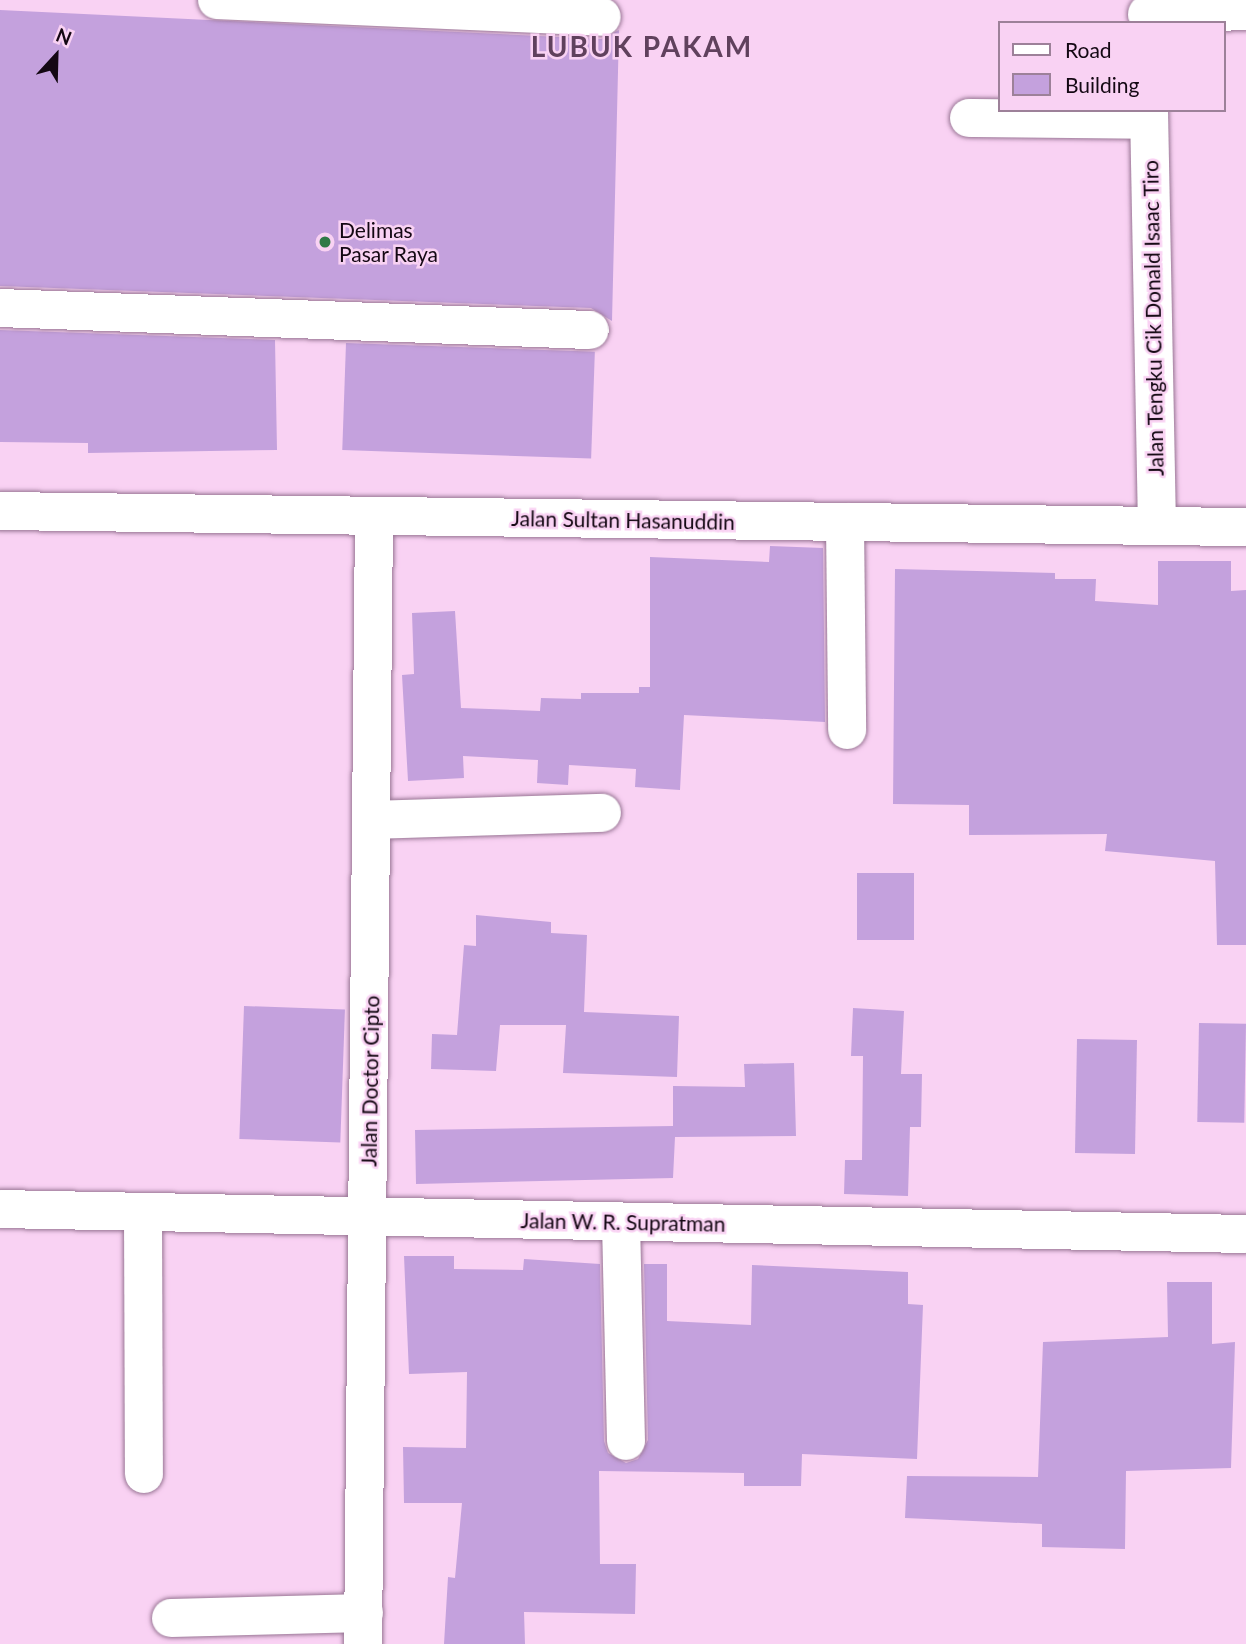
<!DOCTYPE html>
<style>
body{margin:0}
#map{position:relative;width:1246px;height:1644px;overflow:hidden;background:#f9d2f3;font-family:Lato,sans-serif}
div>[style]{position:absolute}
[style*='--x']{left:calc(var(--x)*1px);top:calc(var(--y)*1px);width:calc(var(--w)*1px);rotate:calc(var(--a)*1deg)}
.building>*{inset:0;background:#c4a1dd;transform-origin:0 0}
.roads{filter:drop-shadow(0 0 2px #997695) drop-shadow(0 0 2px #997695)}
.minor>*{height:38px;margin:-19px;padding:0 19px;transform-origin:19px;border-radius:19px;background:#fff}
.dots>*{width:19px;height:19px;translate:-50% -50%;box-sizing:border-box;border:4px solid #f9d2f3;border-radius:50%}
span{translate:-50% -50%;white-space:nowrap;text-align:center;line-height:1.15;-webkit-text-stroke:5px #f9d2f3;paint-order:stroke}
.poi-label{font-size:21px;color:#140813}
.left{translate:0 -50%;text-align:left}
.street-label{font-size:21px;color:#140813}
.district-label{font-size:28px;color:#60415d;font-weight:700;letter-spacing:2px}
.legend{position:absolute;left:998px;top:21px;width:228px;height:91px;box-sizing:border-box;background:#f9d2f3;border:2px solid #9d8199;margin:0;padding:9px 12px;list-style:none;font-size:21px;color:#140813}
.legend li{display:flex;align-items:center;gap:14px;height:35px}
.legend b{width:35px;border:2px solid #9d8199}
.north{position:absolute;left:21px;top:21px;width:70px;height:70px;-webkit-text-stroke:5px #f9d2f3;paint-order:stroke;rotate:22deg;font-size:19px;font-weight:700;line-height:28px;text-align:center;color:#140813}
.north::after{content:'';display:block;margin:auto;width:24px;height:32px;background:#140813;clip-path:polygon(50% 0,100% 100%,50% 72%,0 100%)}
</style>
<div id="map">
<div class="building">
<i style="clip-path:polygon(0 10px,601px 39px,619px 30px,612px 321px,591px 308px,0 286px)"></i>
<i style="clip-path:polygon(0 330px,275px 340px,277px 450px,88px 453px,88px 443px,0 442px)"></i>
<i style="left:346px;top:343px;width:249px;height:107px;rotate:2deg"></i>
<i style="clip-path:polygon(770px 546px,823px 548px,825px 722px,684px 715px,680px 790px,635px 787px,636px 769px,569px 765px,568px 785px,537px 783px,538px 760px,463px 756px,464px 778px,408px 781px,402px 675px,414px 674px,412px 613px,455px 611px,461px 708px,540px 711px,541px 698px,581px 699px,581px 693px,639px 693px,639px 687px,650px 687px,650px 557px,769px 562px)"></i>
<i style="clip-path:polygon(1158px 561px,1231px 561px,1231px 591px,1246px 590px,1246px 945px,1217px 945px,1215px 861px,1105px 851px,1107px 834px,969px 835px,969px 805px,893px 804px,895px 569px,1055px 573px,1055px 579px,1096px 579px,1095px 601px,1158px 605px)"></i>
<i style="left:857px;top:873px;width:57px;height:67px"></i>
<i style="clip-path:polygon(476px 915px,551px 922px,551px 933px,587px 935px,584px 1012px,679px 1016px,677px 1077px,563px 1073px,566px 1025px,500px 1025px,496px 1071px,431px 1069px,432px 1034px,457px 1035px,464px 945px,476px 946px)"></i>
<i style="left:244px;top:1006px;width:101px;height:133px;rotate:2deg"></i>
<i style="clip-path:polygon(853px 1008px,904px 1011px,901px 1074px,922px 1074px,921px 1127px,910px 1127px,908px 1196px,844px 1194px,845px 1160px,862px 1160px,863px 1056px,851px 1056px)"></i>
<i style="left:1199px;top:1023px;width:47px;height:99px;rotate:1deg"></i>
<i style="left:1077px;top:1039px;width:60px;height:114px;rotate:1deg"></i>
<i style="clip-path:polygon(794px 1063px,796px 1136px,675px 1137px,673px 1178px,416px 1184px,415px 1130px,673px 1126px,673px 1086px,745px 1087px,744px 1064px)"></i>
<i style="clip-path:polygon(404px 1256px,454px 1256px,454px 1269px,523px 1270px,524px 1259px,600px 1264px,604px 1441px,608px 1453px,626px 1463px,638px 1459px,648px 1440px,644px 1264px,667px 1264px,667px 1321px,751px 1325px,752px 1265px,908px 1272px,908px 1304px,923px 1305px,917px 1459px,802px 1454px,801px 1486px,744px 1486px,744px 1473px,599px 1471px,600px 1564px,636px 1564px,635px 1614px,524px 1612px,525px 1644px,444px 1644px,448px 1577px,455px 1578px,462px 1503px,404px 1503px,403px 1447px,466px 1448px,467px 1372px,409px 1374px)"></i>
<i style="clip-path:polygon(1167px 1282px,1212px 1282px,1212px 1344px,1235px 1342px,1231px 1468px,1126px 1471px,1125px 1549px,1042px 1547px,1042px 1524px,905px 1518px,907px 1476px,1038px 1477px,1043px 1342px,1168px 1337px)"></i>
</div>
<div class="roads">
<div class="minor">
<i style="--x:217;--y:0;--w:385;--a:2.5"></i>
<i style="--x:1147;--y:14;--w:99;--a:-1.7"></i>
<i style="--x:1149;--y:110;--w:416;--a:88.9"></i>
<i style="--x:969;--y:118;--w:180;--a:0.6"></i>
<i style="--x:0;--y:308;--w:590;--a:2.14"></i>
<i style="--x:0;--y:511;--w:1246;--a:0.74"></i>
<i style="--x:845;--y:522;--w:208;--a:89.4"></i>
<i style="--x:373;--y:820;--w:229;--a:-1.8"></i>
<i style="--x:0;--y:1209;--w:1246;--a:1.15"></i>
<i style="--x:143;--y:1213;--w:261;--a:89.8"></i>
<i style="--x:621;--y:1222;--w:219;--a:88.7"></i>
<i style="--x:171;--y:1618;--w:193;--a:-1.5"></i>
<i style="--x:363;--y:1644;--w:1127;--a:-89.44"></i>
</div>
</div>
<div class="dots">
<i style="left:325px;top:242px;background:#317a47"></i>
</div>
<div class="poi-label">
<span class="left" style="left:339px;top:242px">Delimas<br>Pasar Raya</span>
</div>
<div class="street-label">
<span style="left:1153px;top:318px;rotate:-91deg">Jalan Tengku Cik Donald Isaac Tiro</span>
<span style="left:623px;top:520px;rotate:1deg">Jalan Sultan Hasanuddin</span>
<span style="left:370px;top:1081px;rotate:-89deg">Jalan Doctor Cipto</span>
<span style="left:623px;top:1222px;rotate:1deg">Jalan W. R. Supratman</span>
</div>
<div class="district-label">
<span style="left:642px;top:46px">LUBUK PAKAM</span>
</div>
<ul class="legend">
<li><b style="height:9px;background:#fff"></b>Road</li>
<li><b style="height:19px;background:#c4a1dd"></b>Building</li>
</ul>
<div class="north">N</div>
</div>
